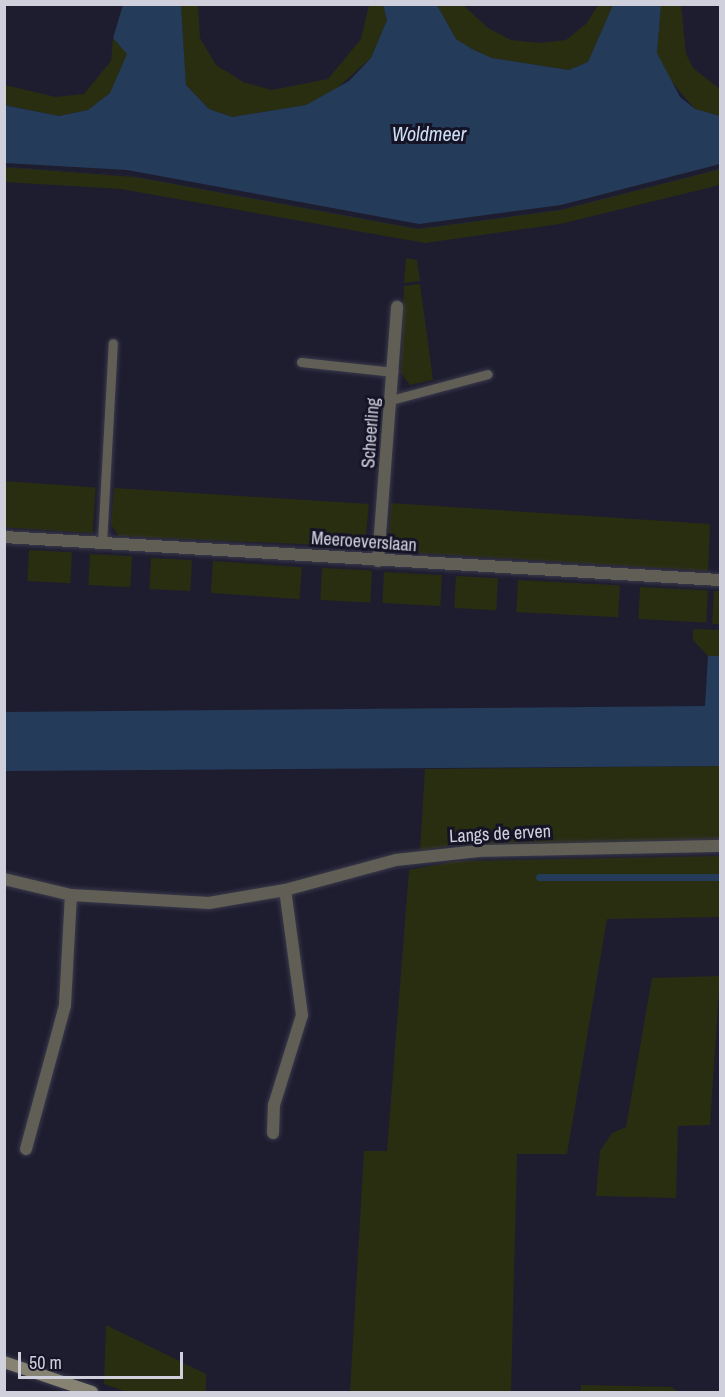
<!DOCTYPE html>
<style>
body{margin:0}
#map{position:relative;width:725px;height:1397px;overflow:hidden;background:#1e1d30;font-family:"Archivo Narrow",sans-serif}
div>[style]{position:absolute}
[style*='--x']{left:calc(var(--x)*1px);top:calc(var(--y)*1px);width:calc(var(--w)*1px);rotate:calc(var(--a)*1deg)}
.green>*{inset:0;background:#292e10;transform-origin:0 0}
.water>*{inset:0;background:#243b59}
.pier>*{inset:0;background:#1e1d30}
.stream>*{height:7px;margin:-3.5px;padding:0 3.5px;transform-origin:3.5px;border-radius:3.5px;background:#243b59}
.roads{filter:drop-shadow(0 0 2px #3a3a4c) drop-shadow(0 0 2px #3a3a4c)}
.service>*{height:9px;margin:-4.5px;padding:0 4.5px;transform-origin:4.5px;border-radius:4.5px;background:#615f55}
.minor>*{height:12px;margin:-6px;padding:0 6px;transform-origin:6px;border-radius:6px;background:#615f55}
.secondary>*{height:12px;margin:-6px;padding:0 6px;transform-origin:6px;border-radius:6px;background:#868372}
span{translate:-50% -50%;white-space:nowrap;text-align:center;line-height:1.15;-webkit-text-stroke:6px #151426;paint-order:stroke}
.street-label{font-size:18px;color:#d0d0dd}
.water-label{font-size:20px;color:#cddef5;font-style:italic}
.frame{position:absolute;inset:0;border:6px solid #d0d0dd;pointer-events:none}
.scale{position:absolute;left:18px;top:1352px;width:165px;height:27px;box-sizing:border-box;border:3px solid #d0d0dd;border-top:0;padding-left:8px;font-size:18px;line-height:21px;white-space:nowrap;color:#d0d0dd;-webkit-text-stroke:4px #151426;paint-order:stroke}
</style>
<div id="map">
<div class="green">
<i style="clip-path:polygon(181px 5px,198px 5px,200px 38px,216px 65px,243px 82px,272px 90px,328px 79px,361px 39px,369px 5px,383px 5px,387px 20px,371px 58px,329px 95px,306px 105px,232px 117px,209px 109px,186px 85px)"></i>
<i style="clip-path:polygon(437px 5px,463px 5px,488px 28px,511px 40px,540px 43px,566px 40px,587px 23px,598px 5px,613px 5px,588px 62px,569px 70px,492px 58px,472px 49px,456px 39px)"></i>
<i style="clip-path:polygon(661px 5px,681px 5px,686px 54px,693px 68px,720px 89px,720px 116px,695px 109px,664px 73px,657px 53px)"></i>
<i style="clip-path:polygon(113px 38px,127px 53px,122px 71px,110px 93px,88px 110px,59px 116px,5px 105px,5px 85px,56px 97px,84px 94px,111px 61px)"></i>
<i style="clip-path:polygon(4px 167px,560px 210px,720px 169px,720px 185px,560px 224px,425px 243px,121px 189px,5px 182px)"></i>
<i style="clip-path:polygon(406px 258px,417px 260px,420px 281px,404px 283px)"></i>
<i style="clip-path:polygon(420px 284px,433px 380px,410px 385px,401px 373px,404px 286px)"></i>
<i style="left:4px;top:481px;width:92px;height:46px;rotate:4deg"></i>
<i style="clip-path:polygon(114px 488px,369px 504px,365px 547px,119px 536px,111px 525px)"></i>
<i style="clip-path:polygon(391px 503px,710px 524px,708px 571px,401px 552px,389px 535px)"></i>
<i style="left:29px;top:550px;width:43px;height:31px;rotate:3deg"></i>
<i style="left:90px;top:554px;width:42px;height:31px;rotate:3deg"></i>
<i style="left:151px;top:558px;width:41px;height:31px;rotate:3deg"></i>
<i style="left:213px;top:561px;width:89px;height:32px;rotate:4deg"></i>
<i style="left:322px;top:568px;width:50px;height:32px;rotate:3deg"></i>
<i style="left:384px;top:572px;width:58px;height:31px;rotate:3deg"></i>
<i style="left:456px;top:576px;width:42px;height:32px;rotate:3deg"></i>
<i style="left:518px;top:580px;width:102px;height:32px;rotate:3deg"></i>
<i style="left:640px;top:587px;width:68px;height:32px;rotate:3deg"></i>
<i style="clip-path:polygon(714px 591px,720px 591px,720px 624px,712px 624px)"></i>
<i style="clip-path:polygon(693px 629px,720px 630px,720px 656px,708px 656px,693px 640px)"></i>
<i style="clip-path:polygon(720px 766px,720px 839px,455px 845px,420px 851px,425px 769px)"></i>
<i style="clip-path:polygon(720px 856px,720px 917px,607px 919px,567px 1154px,517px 1154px,511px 1392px,350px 1392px,364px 1151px,387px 1151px,409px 870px,456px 861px)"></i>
<i style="clip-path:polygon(720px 976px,710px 1125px,678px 1126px,676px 1198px,596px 1196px,600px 1151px,612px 1133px,626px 1127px,652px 978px)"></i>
<i style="clip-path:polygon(106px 1325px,206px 1374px,206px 1392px,127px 1392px,104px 1384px)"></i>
<i style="clip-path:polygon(581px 1385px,672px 1387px,678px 1392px,581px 1392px)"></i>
</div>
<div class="water">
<i style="clip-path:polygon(123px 5px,181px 5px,186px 85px,209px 109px,232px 117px,306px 105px,349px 81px,371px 58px,387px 20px,383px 5px,437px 5px,456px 39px,472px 49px,492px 58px,569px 70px,588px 62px,613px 5px,661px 5px,657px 53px,680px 97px,695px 109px,720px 116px,720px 169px,560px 210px,418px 229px,125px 175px,5px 167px,4px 105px,59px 116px,88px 110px,110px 93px,127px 54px,113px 38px)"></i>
<i style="clip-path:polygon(708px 656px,720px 656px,720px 766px,5px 771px,5px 712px,705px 706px)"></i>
</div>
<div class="pier">
<i style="clip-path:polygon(5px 163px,127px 170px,419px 224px,561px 205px,720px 164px,720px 169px,560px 210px,418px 229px,125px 175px,5px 167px)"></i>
</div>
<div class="stream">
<i style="--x:539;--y:877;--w:181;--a:0"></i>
</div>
<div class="roads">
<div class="service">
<i style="--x:301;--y:362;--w:93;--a:6.2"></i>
<i style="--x:391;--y:400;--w:100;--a:-15"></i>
<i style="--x:102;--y:543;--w:200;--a:-86.9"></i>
</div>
<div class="minor">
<i style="--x:4;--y:537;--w:717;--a:3.44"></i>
<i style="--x:378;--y:561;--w:255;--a:-85.7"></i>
<i style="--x:4;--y:879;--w:69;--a:13.4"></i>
<i style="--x:71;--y:895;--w:138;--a:3.3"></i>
<i style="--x:209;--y:903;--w:77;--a:-9.7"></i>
<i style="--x:285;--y:890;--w:115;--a:-15.1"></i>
<i style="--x:396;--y:860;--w:83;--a:-6.2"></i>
<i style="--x:479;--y:851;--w:241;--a:-1.2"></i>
<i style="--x:273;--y:1133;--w:28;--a:-88"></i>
<i style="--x:274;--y:1105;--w:94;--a:-72.7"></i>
<i style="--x:302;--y:1015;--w:126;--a:-97.7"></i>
<i style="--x:26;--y:1149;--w:149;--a:-74.8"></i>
<i style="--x:65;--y:1005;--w:110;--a:-86.9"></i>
</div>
<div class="secondary">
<i style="--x:4;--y:1362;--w:93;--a:18.8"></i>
</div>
</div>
<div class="street-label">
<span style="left:371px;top:433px;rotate:-86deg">Scheerling</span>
<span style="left:364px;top:542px;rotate:4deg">Meeroeverslaan</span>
<span style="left:500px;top:834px;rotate:-3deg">Langs de erven</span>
</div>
<div class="water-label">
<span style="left:429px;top:133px">Woldmeer</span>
</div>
<div class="frame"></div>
<div class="scale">50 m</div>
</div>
